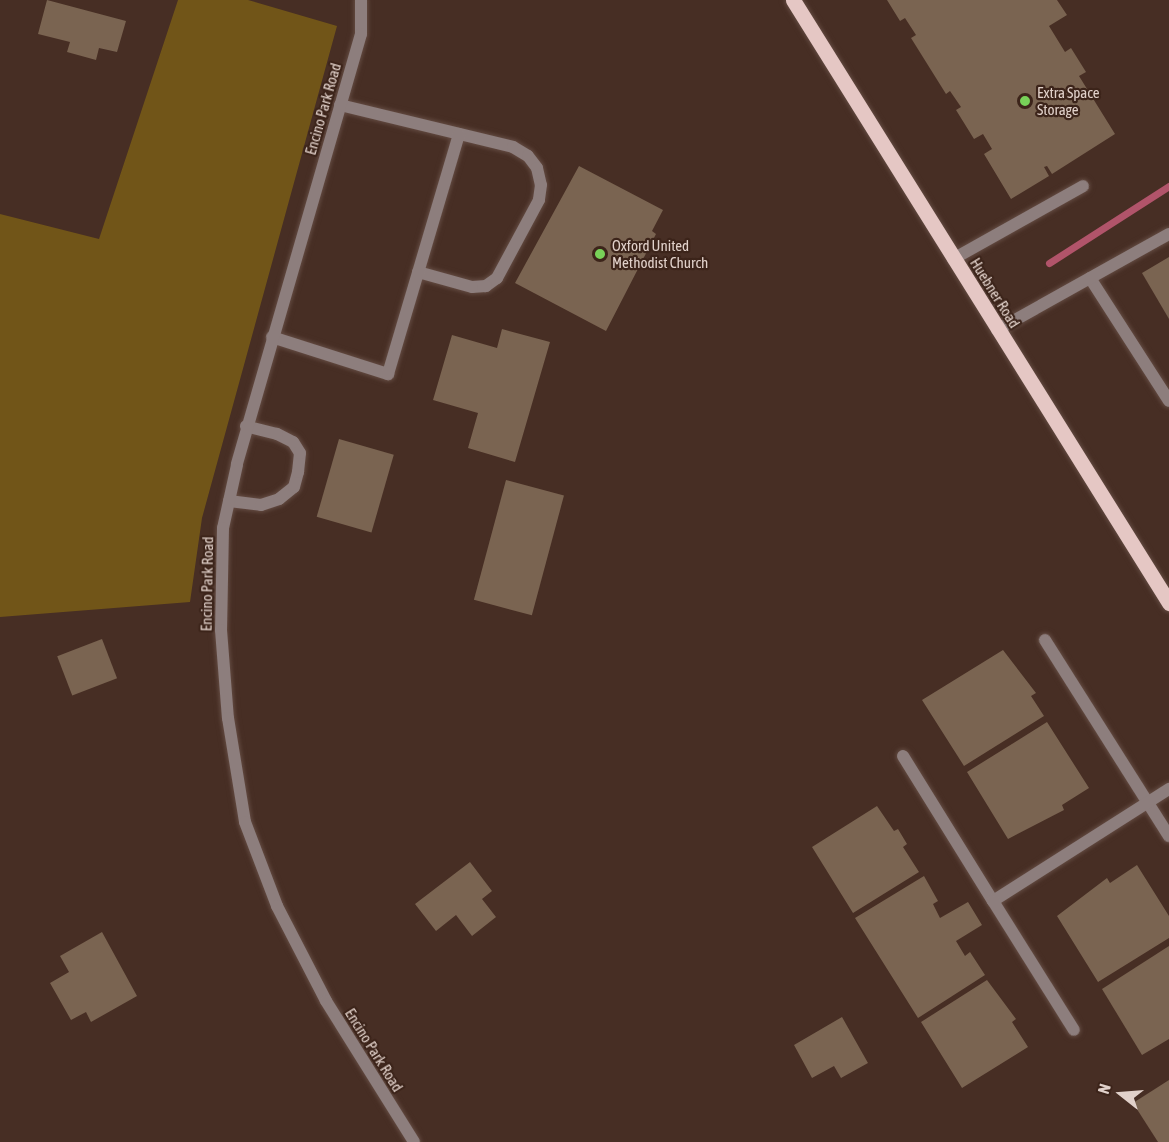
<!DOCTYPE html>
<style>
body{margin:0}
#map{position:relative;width:1169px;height:1142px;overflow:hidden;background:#472e24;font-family:"Asap Condensed",sans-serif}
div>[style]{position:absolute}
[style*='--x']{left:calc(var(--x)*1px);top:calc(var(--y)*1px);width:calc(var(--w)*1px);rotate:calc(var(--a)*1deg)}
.green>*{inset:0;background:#715518}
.stream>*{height:7px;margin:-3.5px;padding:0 3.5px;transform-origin:3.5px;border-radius:3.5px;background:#b1546a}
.building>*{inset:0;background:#7a6451;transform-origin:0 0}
.roads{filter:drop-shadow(0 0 2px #634b42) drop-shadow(0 0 2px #634b42)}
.service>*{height:12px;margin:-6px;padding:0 6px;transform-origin:6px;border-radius:6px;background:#8d7e7d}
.minor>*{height:12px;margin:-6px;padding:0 6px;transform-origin:6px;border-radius:6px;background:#8d7e7d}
.primary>*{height:15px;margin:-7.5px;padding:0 7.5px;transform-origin:7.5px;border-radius:7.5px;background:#e5c7c4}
.dots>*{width:16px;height:16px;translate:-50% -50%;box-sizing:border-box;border:3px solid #3c241a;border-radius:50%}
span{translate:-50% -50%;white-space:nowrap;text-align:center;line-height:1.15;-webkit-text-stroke:4.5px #3c241a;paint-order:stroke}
.poi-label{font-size:15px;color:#e1d1ca}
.left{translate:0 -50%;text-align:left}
.street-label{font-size:15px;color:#e1d1ca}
.north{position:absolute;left:1091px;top:1064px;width:60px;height:60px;-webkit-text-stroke:4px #3c241a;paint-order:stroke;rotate:287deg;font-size:16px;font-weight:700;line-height:24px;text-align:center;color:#e1d1ca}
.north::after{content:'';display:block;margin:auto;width:21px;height:27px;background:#e1d1ca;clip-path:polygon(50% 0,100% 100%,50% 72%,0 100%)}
</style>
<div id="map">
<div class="green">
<i style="clip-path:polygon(178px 0,248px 0,337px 26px,202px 518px,190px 602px,0 617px,0 214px,99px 239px)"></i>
</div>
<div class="stream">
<i style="--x:1049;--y:263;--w:143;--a:-32.7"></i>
</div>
<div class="building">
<i style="clip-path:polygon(47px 0,126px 21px,117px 52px,99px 48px,96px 60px,67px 52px,70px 42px,38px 34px)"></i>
<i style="clip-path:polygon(887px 0,1057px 0,1067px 15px,1049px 26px,1065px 52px,1071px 48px,1086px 72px,1079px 76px,1115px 134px,1052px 174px,1047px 166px,1044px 167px,1049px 176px,1011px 199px,984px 154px,992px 149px,983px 134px,974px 139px,956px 110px,961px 107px,950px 91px,946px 94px,911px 38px,916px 35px,905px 18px,900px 21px)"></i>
<i style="clip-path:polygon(579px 166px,663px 210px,652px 231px,656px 234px,606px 331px,515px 283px)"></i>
<i style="clip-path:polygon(1169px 257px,1169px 319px,1142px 273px)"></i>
<i style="clip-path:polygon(502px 329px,550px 342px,515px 462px,468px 448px,478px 413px,433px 400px,452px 335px,497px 348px)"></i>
<i style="left:339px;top:439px;width:57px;height:81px;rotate:16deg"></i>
<i style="left:506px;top:480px;width:60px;height:124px;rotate:15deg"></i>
<i style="left:102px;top:639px;width:42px;height:48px;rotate:69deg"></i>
<i style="clip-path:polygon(1003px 650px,1036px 693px,1031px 696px,1044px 716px,964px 766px,922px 700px)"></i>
<i style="clip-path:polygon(1047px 722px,1089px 788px,1062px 805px,1064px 810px,1008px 839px,967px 772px)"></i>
<i style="clip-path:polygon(877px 806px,894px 831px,898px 829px,907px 844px,903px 847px,919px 872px,853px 913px,812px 847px)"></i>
<i style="clip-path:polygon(470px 862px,492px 891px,482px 899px,496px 917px,472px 936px,456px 915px,436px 931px,415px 904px)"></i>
<i style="clip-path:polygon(1137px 865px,1169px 916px,1169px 938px,1098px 982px,1057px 916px,1107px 878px,1110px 883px)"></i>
<i style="clip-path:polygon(924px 876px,938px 901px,933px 904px,940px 918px,968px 902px,982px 925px,956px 941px,965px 956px,970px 952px,985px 975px,918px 1018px,855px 918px)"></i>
<i style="clip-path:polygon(102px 932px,137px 996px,91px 1022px,86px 1012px,71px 1020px,50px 983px,69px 972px,60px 956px)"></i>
<i style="clip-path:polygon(1169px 946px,1169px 1039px,1142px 1055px,1102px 989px)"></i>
<i style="clip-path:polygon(987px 980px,1016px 1019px,1012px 1022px,1028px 1047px,962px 1088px,921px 1022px)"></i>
<i style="clip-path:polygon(842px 1017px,868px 1063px,841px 1078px,834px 1066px,812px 1078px,794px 1045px)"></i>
<i style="clip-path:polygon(1169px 1080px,1169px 1142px,1158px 1142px,1133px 1103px)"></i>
</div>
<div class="roads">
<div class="service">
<i style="--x:340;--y:105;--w:178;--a:13.6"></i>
<i style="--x:513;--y:147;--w:17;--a:31"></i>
<i style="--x:528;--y:156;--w:15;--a:53"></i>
<i style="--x:537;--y:168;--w:17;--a:77"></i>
<i style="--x:541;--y:185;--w:15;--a:98"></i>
<i style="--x:539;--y:200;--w:89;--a:118.3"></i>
<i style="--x:497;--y:278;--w:14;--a:144"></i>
<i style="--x:486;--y:286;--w:14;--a:176"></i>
<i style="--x:472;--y:287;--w:56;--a:-164.5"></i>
<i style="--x:953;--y:259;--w:149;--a:-29.3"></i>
<i style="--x:1090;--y:278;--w:146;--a:57.3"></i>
<i style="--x:997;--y:330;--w:197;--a:-29.2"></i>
<i style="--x:272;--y:337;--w:122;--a:17.7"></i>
<i style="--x:388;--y:374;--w:250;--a:-73.5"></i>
<i style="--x:229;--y:501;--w:32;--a:7"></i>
<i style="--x:261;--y:505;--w:19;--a:-18"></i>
<i style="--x:279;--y:499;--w:19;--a:-39"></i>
<i style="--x:294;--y:487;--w:16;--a:-75"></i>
<i style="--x:298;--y:472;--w:19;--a:-84"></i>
<i style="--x:300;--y:453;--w:13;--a:-122"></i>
<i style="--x:293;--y:442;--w:18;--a:-153"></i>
<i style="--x:277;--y:434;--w:32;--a:-166"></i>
<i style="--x:1045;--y:640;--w:232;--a:57.7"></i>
<i style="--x:903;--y:756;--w:171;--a:58.2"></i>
<i style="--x:993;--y:901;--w:209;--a:-32.5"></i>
<i style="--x:993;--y:901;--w:152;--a:57.9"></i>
</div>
<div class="minor">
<i style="--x:361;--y:0;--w:34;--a:90"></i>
<i style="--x:361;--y:34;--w:448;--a:106.1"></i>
<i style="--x:237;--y:465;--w:65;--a:102.5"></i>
<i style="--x:223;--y:528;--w:102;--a:91.1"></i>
<i style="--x:221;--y:630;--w:88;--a:85.5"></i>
<i style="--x:228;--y:718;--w:105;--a:80.7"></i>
<i style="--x:245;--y:822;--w:90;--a:69.1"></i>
<i style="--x:277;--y:906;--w:107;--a:62.7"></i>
<i style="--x:326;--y:1001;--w:166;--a:58"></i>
</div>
<div class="primary">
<i style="--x:793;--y:0;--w:711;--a:58.05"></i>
</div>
</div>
<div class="dots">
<i style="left:1025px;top:101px;background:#78d158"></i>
<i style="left:600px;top:254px;background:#78d158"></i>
</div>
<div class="poi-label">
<span class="left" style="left:1037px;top:101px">Extra Space<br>Storage</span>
<span class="left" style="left:612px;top:254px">Oxford United<br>Methodist Church</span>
</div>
<div class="street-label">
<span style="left:323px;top:109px;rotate:-74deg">Encino Park Road</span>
<span style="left:995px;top:293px;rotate:58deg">Huebner Road</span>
<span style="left:207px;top:584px;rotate:-89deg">Encino Park Road</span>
<span style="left:374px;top:1050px;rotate:58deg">Encino Park Road</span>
</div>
<div class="north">N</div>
</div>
